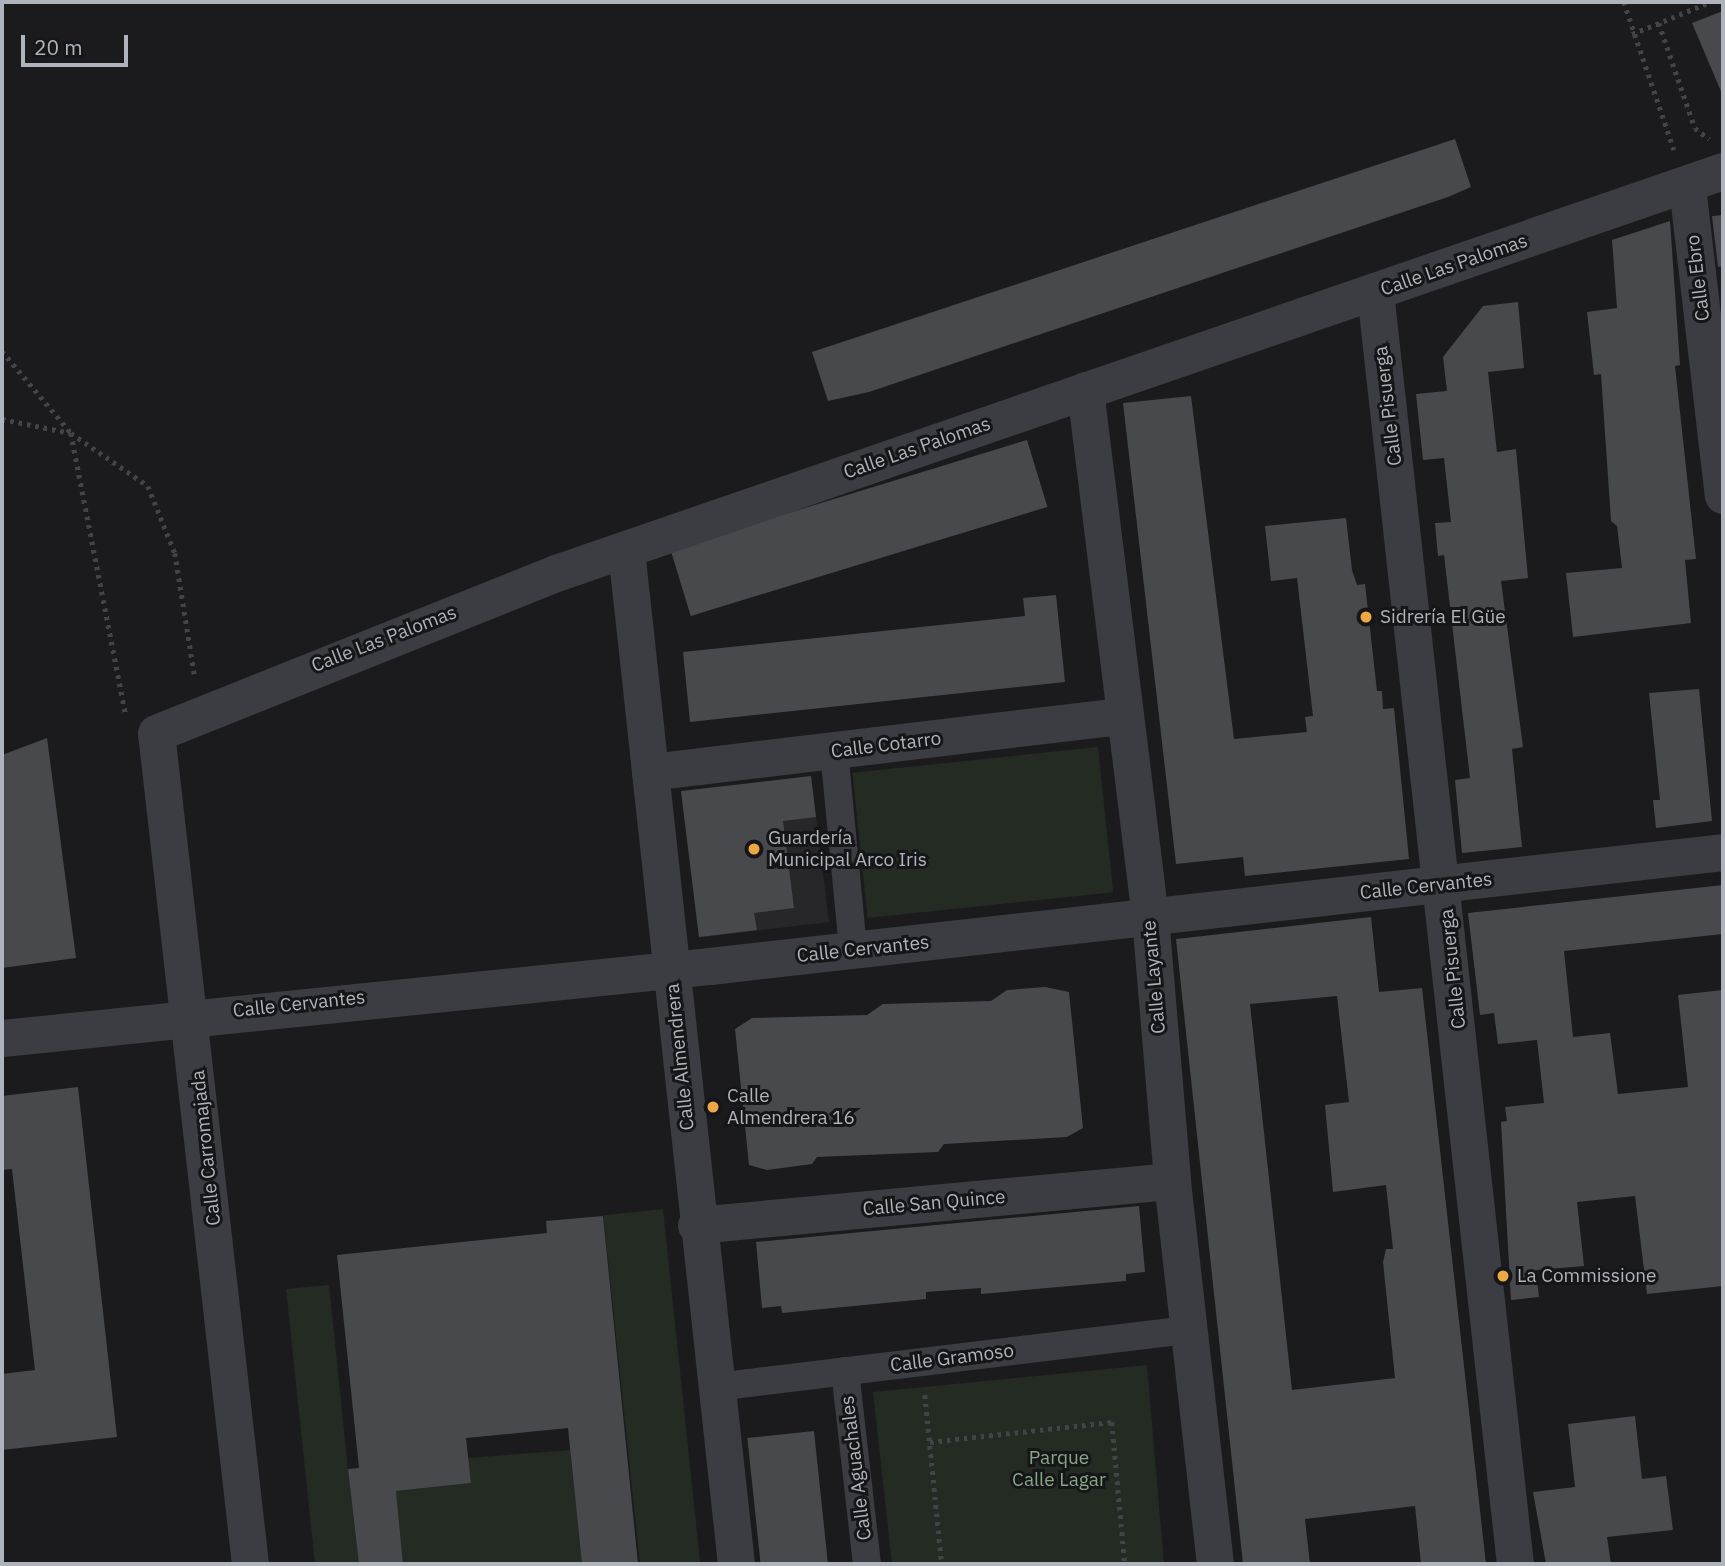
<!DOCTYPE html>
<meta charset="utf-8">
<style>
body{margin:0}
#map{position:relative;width:1725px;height:1566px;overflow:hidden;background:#1b1b1d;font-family:"IBM Plex Sans",sans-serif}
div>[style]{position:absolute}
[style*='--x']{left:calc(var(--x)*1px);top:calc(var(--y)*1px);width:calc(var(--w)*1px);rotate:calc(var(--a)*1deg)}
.built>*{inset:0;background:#27272a;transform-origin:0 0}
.green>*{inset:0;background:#232b23;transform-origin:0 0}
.building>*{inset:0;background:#48494d;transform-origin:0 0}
.path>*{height:4.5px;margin-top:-2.25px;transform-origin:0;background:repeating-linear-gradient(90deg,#424449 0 3.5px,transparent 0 8.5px)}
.pedestrian>*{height:28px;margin:-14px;padding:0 14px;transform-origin:14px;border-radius:14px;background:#3c3d42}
.minor>*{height:37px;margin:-18.5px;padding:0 18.5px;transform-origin:18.5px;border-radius:18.5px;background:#3c3d42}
.dots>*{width:19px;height:19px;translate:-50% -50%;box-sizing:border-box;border:4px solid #161618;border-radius:50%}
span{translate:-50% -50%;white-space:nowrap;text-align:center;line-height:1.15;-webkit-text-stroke:6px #161618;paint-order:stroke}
.street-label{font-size:19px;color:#aeb3bc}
.poi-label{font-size:19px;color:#aeb3bc}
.left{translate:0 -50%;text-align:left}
.park-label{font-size:19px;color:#86a686}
.frame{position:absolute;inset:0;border:4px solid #aeb3bc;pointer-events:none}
.scale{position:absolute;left:21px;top:35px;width:107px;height:32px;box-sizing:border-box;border:4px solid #aeb3bc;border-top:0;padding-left:9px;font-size:21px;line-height:24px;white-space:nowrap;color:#aeb3bc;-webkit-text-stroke:5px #161618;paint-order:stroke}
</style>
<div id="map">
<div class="built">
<i style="left:811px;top:776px;width:147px;height:131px;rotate:83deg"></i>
</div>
<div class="green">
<i style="left:1098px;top:747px;width:146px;height:247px;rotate:84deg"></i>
<i style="left:663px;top:1209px;width:357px;height:60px;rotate:84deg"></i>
<i style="clip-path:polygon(329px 1285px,348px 1469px,359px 1564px,315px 1564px,286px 1289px)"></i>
<i style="clip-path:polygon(1147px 1365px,1164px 1564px,892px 1564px,873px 1392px)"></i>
<i style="clip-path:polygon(570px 1450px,582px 1564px,403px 1564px,396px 1491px,471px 1483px,468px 1458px)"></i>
</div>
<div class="building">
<i style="clip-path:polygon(1723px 11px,1723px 96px,1692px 23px)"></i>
<i style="clip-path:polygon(1455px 139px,1471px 187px,1448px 197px,869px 392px,828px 401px,812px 352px)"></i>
<i style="clip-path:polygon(1723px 215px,1723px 266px,1718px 267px,1712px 216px)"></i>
<i style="clip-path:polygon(1670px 221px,1680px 365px,1675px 366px,1696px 559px,1685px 560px,1691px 623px,1573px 637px,1566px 573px,1622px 568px,1617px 526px,1611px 521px,1601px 374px,1594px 375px,1587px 312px,1617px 308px,1612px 240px)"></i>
<i style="clip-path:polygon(1518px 302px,1524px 368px,1488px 372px,1497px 452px,1516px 449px,1528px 578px,1501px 581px,1523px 747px,1512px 749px,1522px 847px,1462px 853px,1455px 780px,1470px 778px,1444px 555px,1438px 556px,1435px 523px,1451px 522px,1444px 458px,1423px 460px,1416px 394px,1447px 391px,1443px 357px,1483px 306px)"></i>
<i style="clip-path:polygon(1191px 396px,1234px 739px,1307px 732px,1305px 717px,1313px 716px,1297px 578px,1271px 581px,1265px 526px,1346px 518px,1352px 570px,1357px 585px,1365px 584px,1377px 691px,1382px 691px,1383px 709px,1394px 708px,1409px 859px,1245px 876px,1243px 857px,1176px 864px,1123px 403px)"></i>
<i style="left:1027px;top:440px;width:70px;height:373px;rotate:73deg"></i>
<i style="clip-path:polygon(1056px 595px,1065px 682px,690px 722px,683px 652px,1025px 616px,1023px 598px)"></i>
<i style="clip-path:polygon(1699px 689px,1712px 821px,1656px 828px,1653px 800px,1660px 800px,1649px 693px)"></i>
<i style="clip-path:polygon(47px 738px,76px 958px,2px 968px,2px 755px)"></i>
<i style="clip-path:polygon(811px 776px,816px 817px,783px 821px,794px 908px,754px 913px,757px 930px,699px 937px,681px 791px)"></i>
<i style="clip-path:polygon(1723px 885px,1723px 934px,1564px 951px,1573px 1037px,1610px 1033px,1618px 1094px,1688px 1087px,1678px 995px,1723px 990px,1723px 1286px,1647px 1294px,1635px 1196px,1577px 1202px,1584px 1266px,1536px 1270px,1539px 1297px,1511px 1300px,1501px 1122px,1507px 1121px,1505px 1107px,1544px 1103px,1537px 1040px,1498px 1044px,1494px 1013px,1480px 1015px,1468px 913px)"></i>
<i style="clip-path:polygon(evenodd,1371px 917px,1379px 992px,1422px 988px,1486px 1564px,1421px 1564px,1415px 1506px,1305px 1519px,1310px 1564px,1243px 1564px,1176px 939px,1371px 917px,1337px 996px,1349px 1102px,1325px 1105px,1333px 1192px,1386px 1185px,1393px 1249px,1386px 1249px,1383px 1262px,1395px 1378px,1292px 1390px,1250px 1004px,1337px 996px)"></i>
<i style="clip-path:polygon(1045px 987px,1069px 992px,1083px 1128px,1067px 1137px,944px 1144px,938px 1152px,817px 1157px,812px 1164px,767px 1170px,749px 1165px,735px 1029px,752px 1018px,867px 1015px,883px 1004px,991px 1001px,1007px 990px)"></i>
<i style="clip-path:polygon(78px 1087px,117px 1437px,2px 1450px,2px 1374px,35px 1370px,12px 1169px,2px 1170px,2px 1096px)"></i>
<i style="clip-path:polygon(1139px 1206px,1145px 1272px,1126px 1274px,1126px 1281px,981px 1294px,981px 1288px,926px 1292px,926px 1299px,782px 1313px,781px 1306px,762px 1308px,756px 1242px)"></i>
<i style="clip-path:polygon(603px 1216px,638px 1564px,582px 1564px,568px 1428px,466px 1438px,471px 1483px,396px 1491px,403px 1564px,359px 1564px,348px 1469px,359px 1468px,337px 1255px,547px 1233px,546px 1221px)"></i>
<i style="clip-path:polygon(1635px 1416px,1642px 1479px,1666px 1476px,1673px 1530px,1607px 1537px,1611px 1564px,1546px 1564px,1533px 1492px,1575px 1487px,1568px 1424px)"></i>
<i style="left:814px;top:1431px;width:134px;height:67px;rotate:84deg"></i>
</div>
<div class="path">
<i style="--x:1624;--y:2;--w:156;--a:71.3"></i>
<i style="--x:1659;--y:23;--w:111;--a:71.1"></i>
<i style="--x:1695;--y:128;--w:18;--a:38"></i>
<i style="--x:1632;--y:34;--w:84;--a:-22.3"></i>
<i style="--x:2;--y:351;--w:107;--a:49.9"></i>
<i style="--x:71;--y:433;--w:288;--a:79"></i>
<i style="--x:2;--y:419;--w:70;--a:11.5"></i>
<i style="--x:71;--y:433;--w:93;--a:34.5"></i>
<i style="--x:148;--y:486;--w:72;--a:68.1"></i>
<i style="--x:175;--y:553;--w:127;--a:80.9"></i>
<i style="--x:925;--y:1395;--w:170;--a:84.3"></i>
<i style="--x:930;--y:1442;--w:183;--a:-6.3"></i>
<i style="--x:1112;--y:1422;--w:143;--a:84.8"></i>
</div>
<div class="pedestrian">
<i style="--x:834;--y:751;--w:200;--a:84.5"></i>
<i style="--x:845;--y:1371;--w:194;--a:83.5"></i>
<i style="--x:716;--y:1387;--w:476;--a:-6.9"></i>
</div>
<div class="minor">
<i style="--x:1687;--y:186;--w:311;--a:83.4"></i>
<i style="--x:1375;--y:292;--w:1280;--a:83.72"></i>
<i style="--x:1085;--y:390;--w:531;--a:82.97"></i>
<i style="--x:1150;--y:917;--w:265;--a:85.2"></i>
<i style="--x:1172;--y:1181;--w:385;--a:83.6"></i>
<i style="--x:626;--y:550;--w:1020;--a:83.81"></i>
<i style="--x:650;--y:772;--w:475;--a:-6.8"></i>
<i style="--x:2;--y:1038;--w:712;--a:-5.81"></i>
<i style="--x:710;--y:966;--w:1019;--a:-6.42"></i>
<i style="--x:696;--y:1225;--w:478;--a:-5.3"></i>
<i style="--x:250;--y:1564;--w:836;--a:-96.45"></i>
<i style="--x:156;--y:733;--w:431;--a:-21.8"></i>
<i style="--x:556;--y:573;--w:1234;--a:-19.01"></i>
</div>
<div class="dots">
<i style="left:1366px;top:617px;background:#eca844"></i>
<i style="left:754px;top:849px;background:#eca844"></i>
<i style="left:713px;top:1107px;background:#eca844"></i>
<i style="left:1503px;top:1276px;background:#eca844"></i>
</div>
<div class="street-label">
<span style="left:1454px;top:265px;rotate:-19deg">Calle Las Palomas</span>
<span style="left:1698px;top:278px;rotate:-97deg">Calle Ebro</span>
<span style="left:1388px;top:406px;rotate:-97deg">Calle Pisuerga</span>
<span style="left:917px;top:448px;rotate:-19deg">Calle Las Palomas</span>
<span style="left:384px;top:639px;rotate:-21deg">Calle Las Palomas</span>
<span style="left:886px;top:745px;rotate:-7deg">Calle Cotarro</span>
<span style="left:1426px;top:886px;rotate:-6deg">Calle Cervantes</span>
<span style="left:863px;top:949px;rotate:-6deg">Calle Cervantes</span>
<span style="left:1453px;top:969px;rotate:-96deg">Calle Pisuerga</span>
<span style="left:1154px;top:977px;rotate:-95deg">Calle Layante</span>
<span style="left:299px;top:1004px;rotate:-6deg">Calle Cervantes</span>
<span style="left:680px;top:1057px;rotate:-96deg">Calle Almendrera</span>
<span style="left:206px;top:1148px;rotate:-96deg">Calle Carromajada</span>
<span style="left:934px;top:1203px;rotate:-5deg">Calle San Quince</span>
<span style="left:952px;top:1358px;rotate:-7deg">Calle Gramoso</span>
<span style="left:856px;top:1468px;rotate:-97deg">Calle Aguachales</span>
</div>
<div class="poi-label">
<span class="left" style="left:1380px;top:617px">Sidrería El Güe</span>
<span class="left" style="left:768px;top:849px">Guardería<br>Municipal Arco Iris</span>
<span class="left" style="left:727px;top:1107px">Calle<br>Almendrera 16</span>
<span class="left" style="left:1517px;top:1276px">La Commissione</span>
</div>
<div class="park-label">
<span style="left:1059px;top:1469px">Parque<br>Calle Lagar</span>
</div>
<div class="frame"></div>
<div class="scale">20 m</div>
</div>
